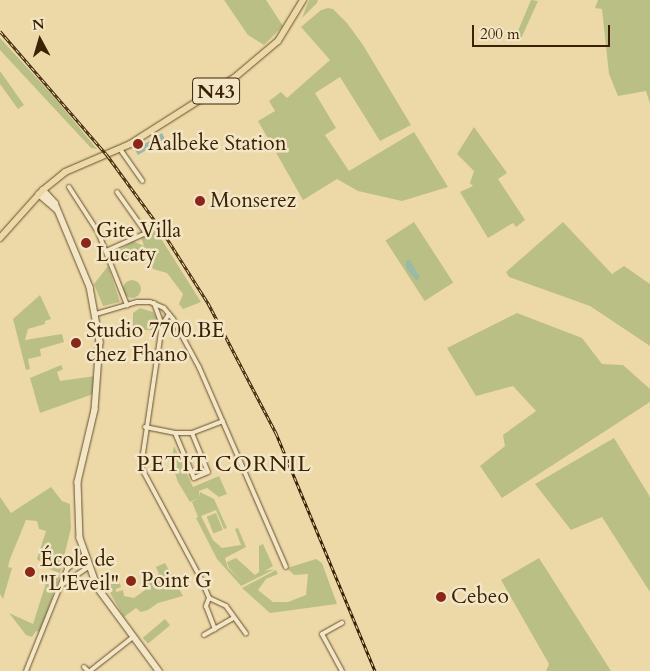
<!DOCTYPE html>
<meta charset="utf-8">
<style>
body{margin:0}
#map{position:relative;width:650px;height:671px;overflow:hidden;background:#edd9a8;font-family:Cardo,serif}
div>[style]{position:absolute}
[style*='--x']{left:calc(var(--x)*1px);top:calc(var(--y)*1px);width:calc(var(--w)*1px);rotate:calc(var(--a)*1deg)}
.green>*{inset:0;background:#babf86;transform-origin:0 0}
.round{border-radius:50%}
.water>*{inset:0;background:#9abaa5}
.roads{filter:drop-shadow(0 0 1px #67502c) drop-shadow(0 0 1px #67502c)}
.minor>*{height:4px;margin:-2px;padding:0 2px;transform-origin:2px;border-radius:2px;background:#f3e6c6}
.secondary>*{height:5.5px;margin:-2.75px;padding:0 2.75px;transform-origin:2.75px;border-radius:2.75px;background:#f3e6c6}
.primary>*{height:6px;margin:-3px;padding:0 3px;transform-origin:3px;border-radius:3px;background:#edd9a8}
.rail>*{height:3px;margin-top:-1.5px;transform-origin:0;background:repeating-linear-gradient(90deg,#f3e6c6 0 4px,#3a2203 0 8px);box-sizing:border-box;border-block:1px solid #3a2203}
.dots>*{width:14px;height:14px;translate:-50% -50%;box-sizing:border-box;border:2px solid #f3e6c6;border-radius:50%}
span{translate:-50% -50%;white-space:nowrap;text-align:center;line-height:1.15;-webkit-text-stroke:5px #f3e6c6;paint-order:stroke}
.shield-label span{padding:1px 4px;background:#f3e6c6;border:1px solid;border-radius:4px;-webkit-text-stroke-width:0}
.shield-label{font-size:20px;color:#3a2203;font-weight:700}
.poi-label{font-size:21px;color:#3a2203}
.left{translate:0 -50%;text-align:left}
.neighbourhood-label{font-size:22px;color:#3a2203;letter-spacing:1px}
.north{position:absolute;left:15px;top:15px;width:50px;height:50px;-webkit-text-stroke:4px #f3e6c6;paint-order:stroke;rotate:354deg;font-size:14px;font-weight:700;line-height:20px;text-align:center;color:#3a2203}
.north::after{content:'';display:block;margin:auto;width:18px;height:22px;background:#3a2203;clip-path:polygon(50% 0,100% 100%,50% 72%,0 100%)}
.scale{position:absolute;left:472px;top:25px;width:138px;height:22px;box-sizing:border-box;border:2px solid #3a2203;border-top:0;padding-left:6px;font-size:15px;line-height:18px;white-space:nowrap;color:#3a2203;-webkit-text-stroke:4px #f3e6c6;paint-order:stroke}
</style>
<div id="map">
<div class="green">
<i style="clip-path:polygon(224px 0,266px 0,283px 26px,264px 45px,248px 35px)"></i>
<i style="clip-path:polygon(309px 0,318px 0,317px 3px,302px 18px)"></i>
<i style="clip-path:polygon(531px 0,538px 1px,520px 41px,515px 38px)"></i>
<i style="clip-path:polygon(598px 0,650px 0,650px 104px,646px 91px,618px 96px,609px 74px,602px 9px,595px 8px)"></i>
<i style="clip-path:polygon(328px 8px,333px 9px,347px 23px,363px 45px,411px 125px,380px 141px,340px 77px,315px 93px,336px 128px,325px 135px,349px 171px,414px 132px,448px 187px,402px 201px,358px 191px,337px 179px,303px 200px,258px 121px,275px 111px,269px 101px,281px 92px,287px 98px,330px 60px,301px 27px,321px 10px)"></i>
<i style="clip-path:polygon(0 38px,55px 98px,97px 149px,91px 148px,0 50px)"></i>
<i style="clip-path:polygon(0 71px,24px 105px,18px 109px,0 84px)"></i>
<i style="clip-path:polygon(474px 127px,507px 173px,498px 179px,525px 220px,516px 227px,513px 223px,488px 238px,460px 192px,473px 186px,470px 183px,474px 171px,457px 154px)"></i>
<i style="left:414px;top:222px;width:72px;height:34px;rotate:57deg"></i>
<i style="clip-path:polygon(563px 222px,612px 274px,624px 266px,650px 284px,650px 346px,590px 306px,509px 277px,506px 272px)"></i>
<i style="clip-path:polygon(155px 229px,201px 302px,183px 309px,179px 304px,183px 294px,167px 273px,153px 269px,145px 248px,145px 258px,136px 262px,120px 254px,120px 250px,133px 241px,144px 246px,141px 237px)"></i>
<i style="clip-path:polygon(108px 266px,120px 302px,103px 306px,94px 284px)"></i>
<i class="round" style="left:123px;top:280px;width:18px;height:18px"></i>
<i style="clip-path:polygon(40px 295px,51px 319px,45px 321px,45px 324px,28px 329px,25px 340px,62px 334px,64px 342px,40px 349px,41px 356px,28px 359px,30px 369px,26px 370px,13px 319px)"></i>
<i style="clip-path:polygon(140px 308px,153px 312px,157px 319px,156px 330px,133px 330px,133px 313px)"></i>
<i style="clip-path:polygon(517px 313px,582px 338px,602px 364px,623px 365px,650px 389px,650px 402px,502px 498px,480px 466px,505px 446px,503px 435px,536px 411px,513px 386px,476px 396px,447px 348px)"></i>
<i style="clip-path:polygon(61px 365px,63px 369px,57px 372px,60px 381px,95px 376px,93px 394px,40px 413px,30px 378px)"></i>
<i style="clip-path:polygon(614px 438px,650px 497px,650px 592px,602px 517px,571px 530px,535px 484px)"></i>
<i style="clip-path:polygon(174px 446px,193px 487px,219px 476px,227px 494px,219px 497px,207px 488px,199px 491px,199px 497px,200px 492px,214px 499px,227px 528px,224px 529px,216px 510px,201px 516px,213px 540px,222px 548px,241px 545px,235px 529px,238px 528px,246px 547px,225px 558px,228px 568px,243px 582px,229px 568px,227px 562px,236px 558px,255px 575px,259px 572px,259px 546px,263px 544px,273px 566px,265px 571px,275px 569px,241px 586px,217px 559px,196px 518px,198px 517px,192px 502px,199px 498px,190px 502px,178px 482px,171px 462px)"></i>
<i style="clip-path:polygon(51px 487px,62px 501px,70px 504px,71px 528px,60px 573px,49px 569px,37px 559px,46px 531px,39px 529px,37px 521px,26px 520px,10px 559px,8px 567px,12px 568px,3px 599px,0 594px,0 497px,11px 513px)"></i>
<i style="left:216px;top:513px;width:18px;height:10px;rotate:68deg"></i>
<i style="clip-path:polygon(539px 558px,611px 671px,546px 671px,549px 664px,501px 580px)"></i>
<i style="clip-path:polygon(316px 559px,322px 563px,337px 604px,270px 613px,242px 588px,276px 570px,278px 574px,266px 579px,258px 590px,273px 602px,288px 602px,306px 595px,308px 574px,294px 575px,287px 568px)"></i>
<i style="clip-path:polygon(165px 563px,183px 596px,158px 603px,148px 610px,141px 612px,136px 608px,124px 617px,105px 584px,119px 580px,121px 587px,116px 589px,116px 592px,123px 590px,124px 596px,134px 598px,145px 590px,144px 580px,159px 574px,156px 567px)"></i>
<i style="clip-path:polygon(50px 573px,60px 575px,40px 632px,36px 631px,32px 637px,26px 635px,9px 613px,33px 624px,46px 583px,45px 577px)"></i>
<i style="left:165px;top:619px;width:8px;height:29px;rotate:50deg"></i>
</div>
<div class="water">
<i style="clip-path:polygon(162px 133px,165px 139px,138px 155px,135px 150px)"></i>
<i style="clip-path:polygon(406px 260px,410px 260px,420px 277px,417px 281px,406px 268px)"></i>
</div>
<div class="roads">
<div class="minor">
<i style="--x:120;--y:149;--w:39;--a:55"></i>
<i style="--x:69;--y:187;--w:54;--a:57.2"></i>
<i style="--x:98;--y:232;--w:79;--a:68.3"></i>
<i style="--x:106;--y:251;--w:44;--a:-24.2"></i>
<i style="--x:146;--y:233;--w:50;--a:-125.3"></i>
<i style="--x:154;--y:303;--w:23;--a:70"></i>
<i style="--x:96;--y:314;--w:43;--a:-16.3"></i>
<i style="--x:137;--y:302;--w:13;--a:0"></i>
<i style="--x:150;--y:302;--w:15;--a:23"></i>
<i style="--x:164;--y:308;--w:14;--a:51"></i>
<i style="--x:173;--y:319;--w:55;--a:61.6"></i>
<i style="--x:199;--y:367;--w:218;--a:66.5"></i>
<i style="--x:169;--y:314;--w:13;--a:122"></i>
<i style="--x:162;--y:325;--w:144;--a:98.4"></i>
<i style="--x:141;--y:467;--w:127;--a:61.8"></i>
<i style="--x:201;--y:579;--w:21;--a:67"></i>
<i style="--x:209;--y:598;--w:9;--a:111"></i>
<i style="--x:206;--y:606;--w:25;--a:69"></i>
<i style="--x:145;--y:427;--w:31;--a:11"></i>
<i style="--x:175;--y:433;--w:49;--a:67.1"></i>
<i style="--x:194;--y:478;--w:15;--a:-23"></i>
<i style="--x:208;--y:472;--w:42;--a:-112.3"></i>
<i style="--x:192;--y:433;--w:17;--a:180"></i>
<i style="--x:192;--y:433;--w:33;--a:-21"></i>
<i style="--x:63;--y:584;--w:30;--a:-34"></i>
<i style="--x:209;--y:598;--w:19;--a:25"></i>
<i style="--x:226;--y:606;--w:34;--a:54"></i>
<i style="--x:204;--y:635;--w:34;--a:-30"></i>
<i style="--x:84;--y:667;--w:6;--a:45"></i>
<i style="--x:26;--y:671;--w:110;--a:-68.1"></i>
<i style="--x:67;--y:569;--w:23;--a:-38"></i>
<i style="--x:90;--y:671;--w:55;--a:-38.3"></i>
<i style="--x:342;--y:671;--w:42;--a:-118.4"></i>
<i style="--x:322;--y:634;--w:23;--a:-29"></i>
</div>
<div class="secondary">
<i style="--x:43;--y:190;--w:18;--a:47"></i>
<i style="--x:55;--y:203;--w:91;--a:67.4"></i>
<i style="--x:90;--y:287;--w:56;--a:79.7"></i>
<i style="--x:100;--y:342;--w:68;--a:94.2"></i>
<i style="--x:95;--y:410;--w:74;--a:103.3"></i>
<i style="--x:78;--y:482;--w:56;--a:88"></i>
<i style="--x:80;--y:538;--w:53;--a:70.2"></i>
<i style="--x:98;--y:588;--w:103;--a:53.7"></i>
<i style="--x:39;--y:194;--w:23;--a:41"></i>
</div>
<div class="primary">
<i style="--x:0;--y:238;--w:64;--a:-48.1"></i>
<i style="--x:43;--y:190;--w:28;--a:-39"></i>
<i style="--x:65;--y:172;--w:71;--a:-23.3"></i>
<i style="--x:130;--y:144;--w:123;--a:-32.4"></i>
<i style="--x:234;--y:78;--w:57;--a:-40.1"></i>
<i style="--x:278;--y:41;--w:48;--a:-58.6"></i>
</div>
</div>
<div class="rail">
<i style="--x:0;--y:31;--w:164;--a:49.2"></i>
<i style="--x:107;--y:155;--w:92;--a:53.9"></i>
<i style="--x:161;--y:229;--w:88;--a:57.6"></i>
<i style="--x:208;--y:303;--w:147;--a:62.4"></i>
<i style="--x:276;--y:433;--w:258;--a:67.4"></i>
</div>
<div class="dots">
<i style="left:138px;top:144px;background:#8f2418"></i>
<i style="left:200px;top:201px;background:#8f2418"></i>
<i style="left:86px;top:243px;background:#8f2418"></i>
<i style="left:76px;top:343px;background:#8f2418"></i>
<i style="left:30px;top:572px;background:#8f2418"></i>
<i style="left:131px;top:581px;background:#8f2418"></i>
<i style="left:441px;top:597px;background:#8f2418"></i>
</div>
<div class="shield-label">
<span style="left:216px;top:91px">N43</span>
</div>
<div class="poi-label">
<span class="left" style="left:148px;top:144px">Aalbeke Station</span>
<span class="left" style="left:210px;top:201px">Monserez</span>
<span class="left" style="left:96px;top:243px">Gite Villa<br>Lucaty</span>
<span class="left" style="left:86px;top:343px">Studio 7700.BE<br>chez Fhano</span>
<span class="left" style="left:40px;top:572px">École de<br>"L'Eveil"</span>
<span class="left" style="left:141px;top:581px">Point G</span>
<span class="left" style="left:451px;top:597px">Cebeo</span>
</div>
<div class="neighbourhood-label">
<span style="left:224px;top:465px">PETIT CORNIL</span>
</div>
<div class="north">N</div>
<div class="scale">200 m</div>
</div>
